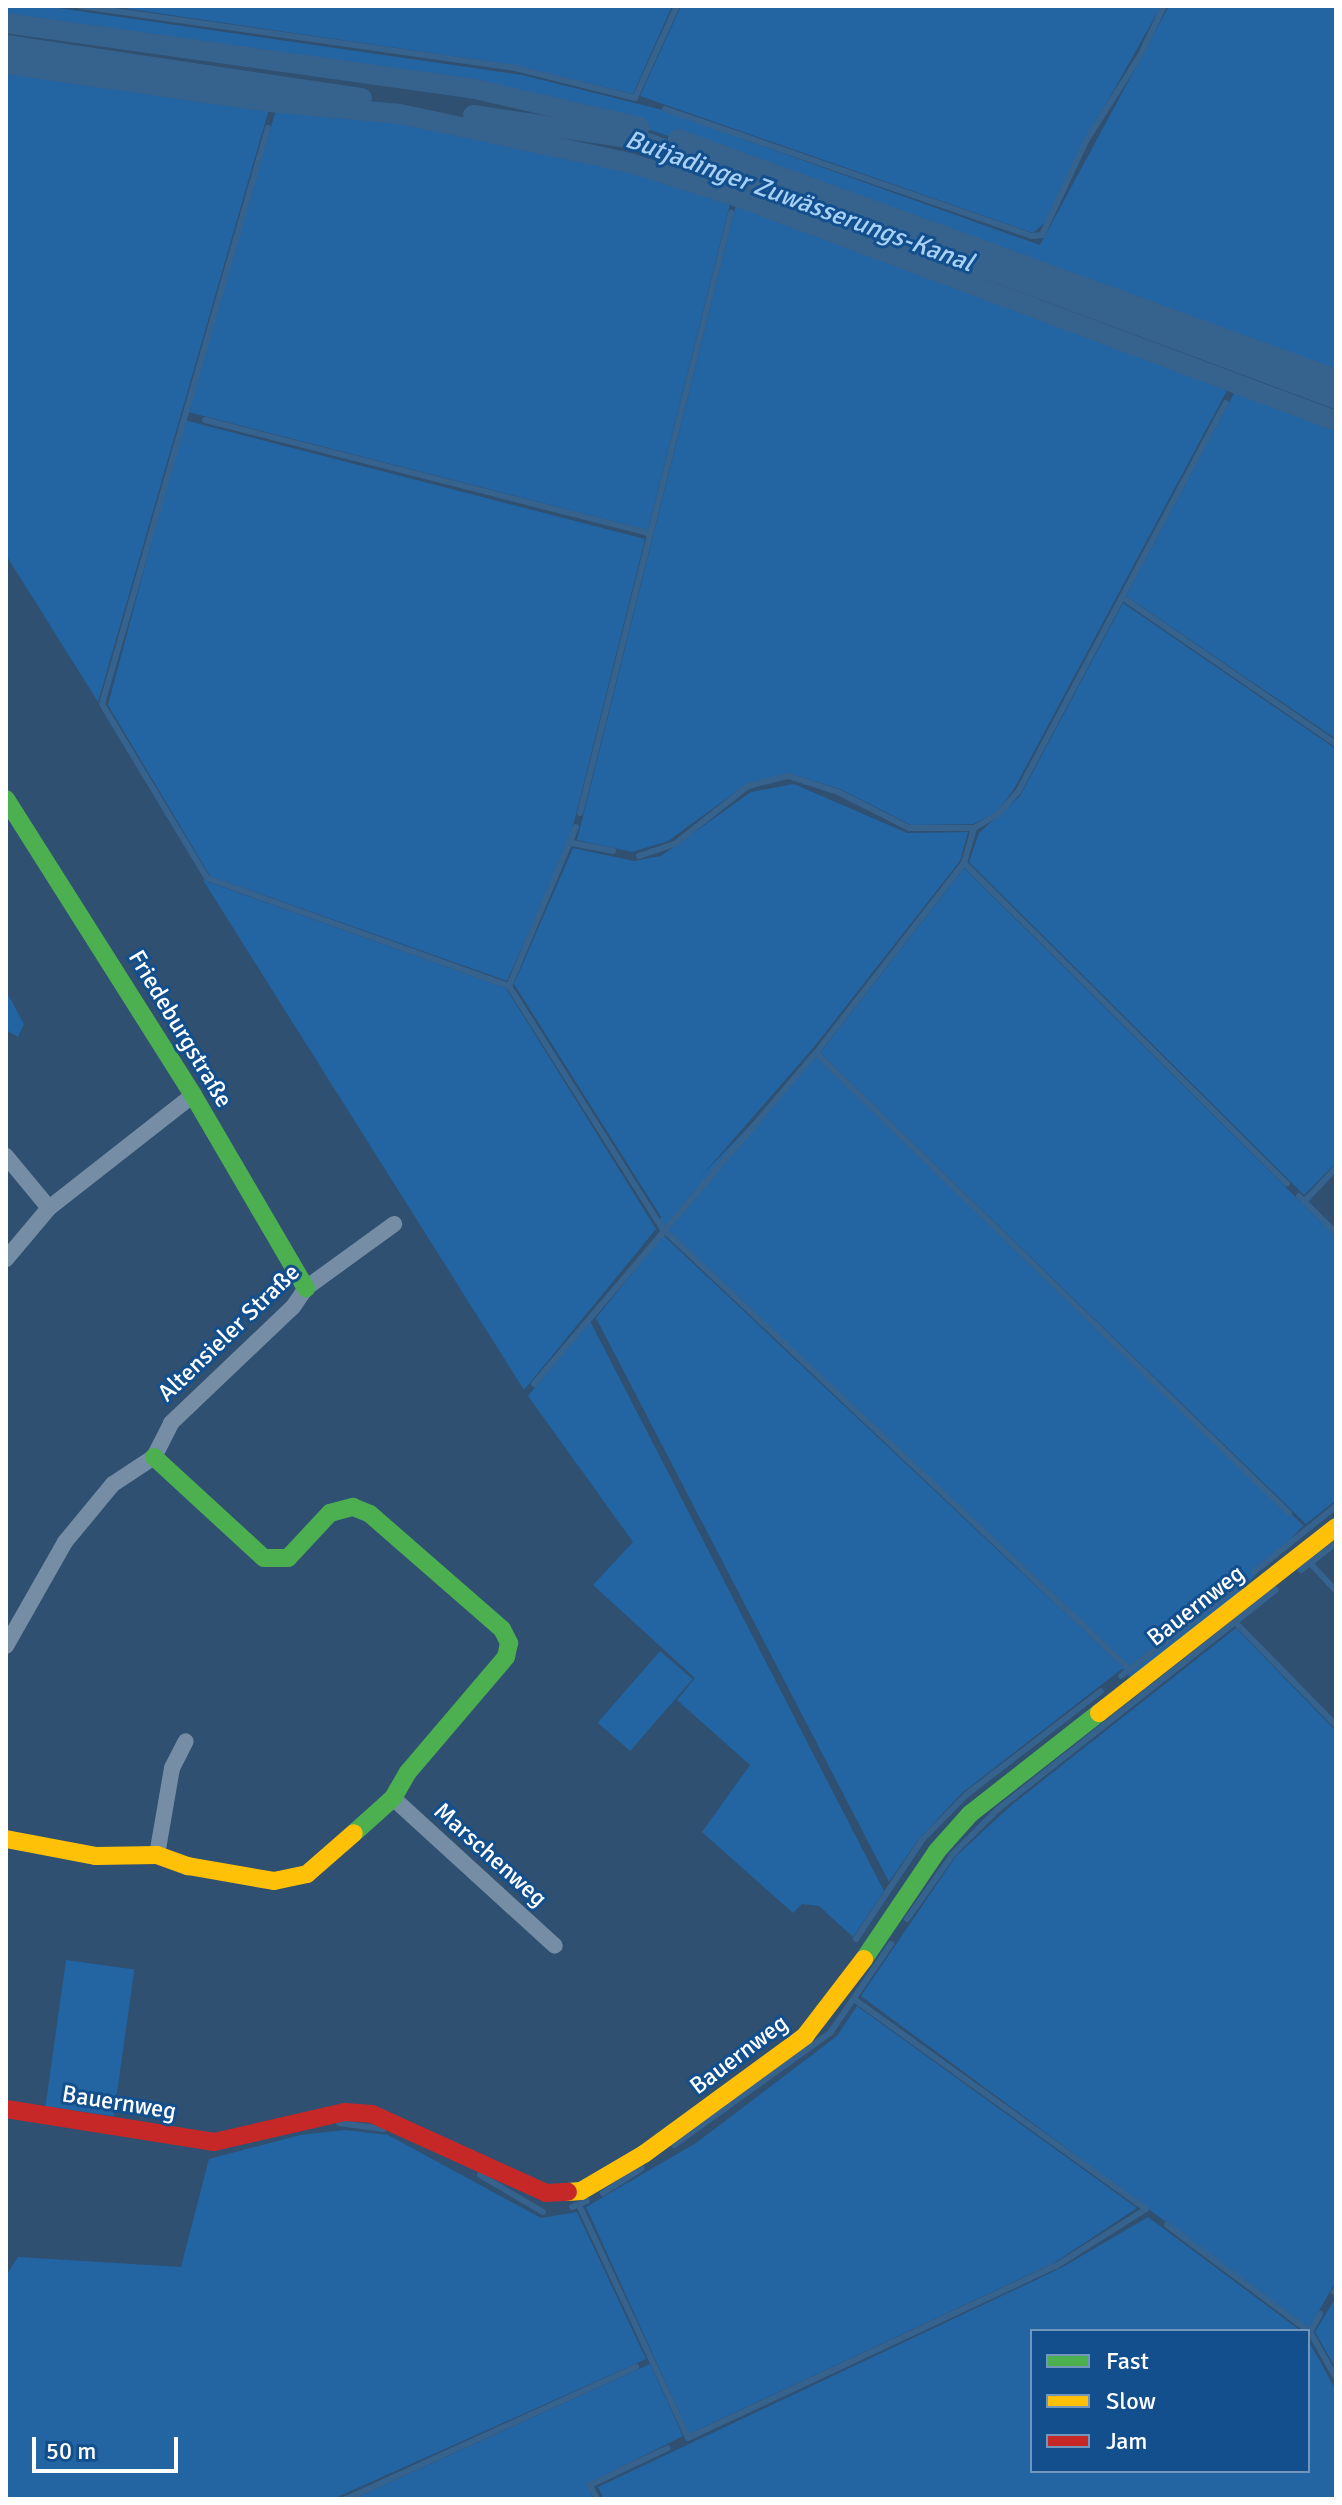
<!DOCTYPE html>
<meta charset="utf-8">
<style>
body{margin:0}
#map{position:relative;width:1342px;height:2505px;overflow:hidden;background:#2f5071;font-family:Signika,sans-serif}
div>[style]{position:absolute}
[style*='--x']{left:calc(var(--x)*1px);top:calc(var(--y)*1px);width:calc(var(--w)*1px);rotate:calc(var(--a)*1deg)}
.green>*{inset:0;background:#2364a2;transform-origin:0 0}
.stream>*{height:6px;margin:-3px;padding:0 3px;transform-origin:3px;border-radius:3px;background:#36628e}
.canal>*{height:20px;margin:-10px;padding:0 10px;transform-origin:10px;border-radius:10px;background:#36628e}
.street>*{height:16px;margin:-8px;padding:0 8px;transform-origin:8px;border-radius:8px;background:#768ea5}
.fast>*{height:18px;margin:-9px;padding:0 9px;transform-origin:9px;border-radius:9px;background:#4caf50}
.slow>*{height:18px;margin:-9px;padding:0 9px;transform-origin:9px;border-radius:9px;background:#ffc107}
.jam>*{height:18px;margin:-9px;padding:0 9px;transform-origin:9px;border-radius:9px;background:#c62828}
span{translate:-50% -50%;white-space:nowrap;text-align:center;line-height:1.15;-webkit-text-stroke:6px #134f8d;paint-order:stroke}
.street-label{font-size:24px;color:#fff}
.water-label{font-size:26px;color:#a8d1f8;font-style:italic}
.frame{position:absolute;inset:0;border:8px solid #fff;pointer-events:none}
.legend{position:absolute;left:1030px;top:2329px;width:280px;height:144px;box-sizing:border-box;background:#134f8d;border:2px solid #7195bb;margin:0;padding:10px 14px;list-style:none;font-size:24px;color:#fff}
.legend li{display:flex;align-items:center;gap:16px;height:40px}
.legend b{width:40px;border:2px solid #7195bb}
.scale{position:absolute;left:32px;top:2437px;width:146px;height:36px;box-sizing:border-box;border:4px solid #fff;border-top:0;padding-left:10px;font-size:24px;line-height:28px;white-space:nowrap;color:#fff;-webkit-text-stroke:6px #134f8d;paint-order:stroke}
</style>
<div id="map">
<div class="green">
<i style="clip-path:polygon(6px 6px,44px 6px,522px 75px,659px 109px,1040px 245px,1169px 6px,1336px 6px,1336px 379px,651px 130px,471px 88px,6px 23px)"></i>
<i style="clip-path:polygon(109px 6px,672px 6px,633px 94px,507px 64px)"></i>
<i style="clip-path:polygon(681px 6px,1161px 6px,1083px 145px,1048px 220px,1033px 233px,640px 96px)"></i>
<i style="clip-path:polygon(6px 64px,271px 102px,98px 702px,6px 555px)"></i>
<i style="clip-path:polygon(278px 103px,400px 114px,523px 137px,732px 196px,648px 530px,188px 412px)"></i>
<i style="clip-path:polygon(738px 197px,1231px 383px,1014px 789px,996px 813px,973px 824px,911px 825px,840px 789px,791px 774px,748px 783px,668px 841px,632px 852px,577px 840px)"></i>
<i style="clip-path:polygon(1238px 386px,1336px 421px,1336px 739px,1126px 596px)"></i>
<i style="clip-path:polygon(184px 420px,645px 539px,569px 842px,507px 981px,210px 876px,108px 705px)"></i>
<i style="clip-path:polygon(1123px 603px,1336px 749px,1336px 1163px,1304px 1195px,969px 862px,979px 833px,1020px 796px)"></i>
<i style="clip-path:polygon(794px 784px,907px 833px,968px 832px,960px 861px,814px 1047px,663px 1220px,514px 984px,573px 848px,634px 861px,661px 856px,751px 792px)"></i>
<i style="clip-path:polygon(964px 868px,1336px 1237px,1336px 1500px,1306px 1524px,820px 1053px)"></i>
<i style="clip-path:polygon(203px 880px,506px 988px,656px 1229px,524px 1390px)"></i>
<i style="clip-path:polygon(6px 991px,24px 1024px,18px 1037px,6px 1030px)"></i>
<i style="left:817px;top:1056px;width:676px;height:229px;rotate:44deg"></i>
<i style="clip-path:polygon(663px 1235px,1123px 1668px,962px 1793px,918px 1840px,889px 1882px,596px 1318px)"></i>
<i style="clip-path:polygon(590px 1321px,884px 1891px,853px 1937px,819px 1906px,802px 1904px,793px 1913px,702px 1832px,750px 1765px,677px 1700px,695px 1678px,593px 1585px,633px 1542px,528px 1396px)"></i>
<i style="clip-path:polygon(1236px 1628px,1336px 1731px,1336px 2281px,1309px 2328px,861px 1996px,956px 1856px,1014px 1803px)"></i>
<i style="left:660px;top:1651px;width:43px;height:95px;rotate:41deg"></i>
<i style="left:66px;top:1960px;width:69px;height:148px;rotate:8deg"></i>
<i style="clip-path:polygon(857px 2006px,1137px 2208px,1054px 2263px,689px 2434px,586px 2207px,696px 2143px,837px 2036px)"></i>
<i style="clip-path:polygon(345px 2130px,388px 2135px,541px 2218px,577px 2212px,646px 2359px,333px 2499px,6px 2499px,6px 2276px,18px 2257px,181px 2267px,209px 2159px,300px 2135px)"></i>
<i style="clip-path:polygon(1148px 2217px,1301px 2331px,1032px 2331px,1032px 2471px,1308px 2471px,1308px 2340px,1336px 2390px,1336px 2499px,604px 2499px,598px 2487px,1061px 2268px)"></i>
<i style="clip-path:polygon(1336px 2297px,1336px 2369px,1315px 2332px)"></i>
<i style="clip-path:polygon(650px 2364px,683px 2436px,587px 2484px,593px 2499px,353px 2499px)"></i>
</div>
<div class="stream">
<i style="--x:80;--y:6;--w:439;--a:8.1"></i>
<i style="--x:515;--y:68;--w:124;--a:14"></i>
<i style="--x:635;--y:98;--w:101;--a:-65.5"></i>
<i style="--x:665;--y:109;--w:388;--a:19.1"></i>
<i style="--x:1032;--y:236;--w:10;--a:-6"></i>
<i style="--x:1042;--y:235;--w:104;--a:-64.9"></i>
<i style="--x:1086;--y:141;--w:101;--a:-57.6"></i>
<i style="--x:1140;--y:56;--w:55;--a:-64.4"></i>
<i style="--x:268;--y:128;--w:599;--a:106.08"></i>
<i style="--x:102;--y:704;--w:203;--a:58.9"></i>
<i style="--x:207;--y:878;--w:321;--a:19.7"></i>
<i style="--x:205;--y:420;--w:460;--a:14.3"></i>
<i style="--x:1122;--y:597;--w:260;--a:34.5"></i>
<i style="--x:580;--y:813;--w:619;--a:-75.87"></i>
<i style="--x:576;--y:827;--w:173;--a:112.8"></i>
<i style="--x:509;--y:986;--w:286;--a:57.7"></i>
<i style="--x:662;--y:1228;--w:644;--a:43.36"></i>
<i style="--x:572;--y:843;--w:42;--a:11"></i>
<i style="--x:639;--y:856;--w:39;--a:-19"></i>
<i style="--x:676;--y:843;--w:92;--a:-38.4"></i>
<i style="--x:748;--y:786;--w:41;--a:-14"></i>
<i style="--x:788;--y:776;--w:52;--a:17.7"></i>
<i style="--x:838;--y:792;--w:80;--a:26.9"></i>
<i style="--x:909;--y:828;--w:65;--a:0"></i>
<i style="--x:974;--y:828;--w:28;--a:-30"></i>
<i style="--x:998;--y:814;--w:30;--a:-48"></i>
<i style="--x:1018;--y:792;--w:441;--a:-61.9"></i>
<i style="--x:964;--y:863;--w:455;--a:44.8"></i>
<i style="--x:816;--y:1053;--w:660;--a:44.2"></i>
<i style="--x:1299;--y:1196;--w:52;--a:45"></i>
<i style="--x:1304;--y:1202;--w:47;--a:-46.7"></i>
<i style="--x:534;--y:1384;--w:435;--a:-49.6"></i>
<i style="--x:816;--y:1053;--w:241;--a:-52.1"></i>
<i style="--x:964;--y:863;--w:36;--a:-74"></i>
<i style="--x:1310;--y:1563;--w:38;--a:47"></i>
<i style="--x:1301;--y:1570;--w:44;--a:-37.6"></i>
<i style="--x:1254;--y:1572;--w:105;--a:-38.8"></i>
<i style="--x:1235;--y:1622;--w:144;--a:45.6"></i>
<i style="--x:1121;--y:1676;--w:145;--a:-37.7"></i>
<i style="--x:907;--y:1919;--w:80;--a:-54.7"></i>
<i style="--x:953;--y:1854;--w:62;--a:-45"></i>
<i style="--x:997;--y:1810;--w:355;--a:-38.3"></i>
<i style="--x:856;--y:1939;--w:119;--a:-56.3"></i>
<i style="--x:922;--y:1840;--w:63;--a:-45.6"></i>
<i style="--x:966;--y:1795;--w:170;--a:-37.6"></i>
<i style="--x:339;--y:2123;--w:45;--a:7.6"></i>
<i style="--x:674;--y:2145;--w:192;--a:-35.7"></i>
<i style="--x:830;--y:2033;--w:108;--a:-55.6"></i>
<i style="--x:480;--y:2175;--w:73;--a:30.4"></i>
<i style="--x:603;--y:2193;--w:46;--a:-32.7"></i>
<i style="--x:579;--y:2205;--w:257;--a:64.9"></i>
<i style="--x:688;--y:2438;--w:406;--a:-25.1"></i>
<i style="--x:1056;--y:2266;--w:107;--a:-32.3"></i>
<i style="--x:1146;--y:2209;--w:360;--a:-144.3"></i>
<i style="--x:572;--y:2207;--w:16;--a:-22"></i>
<i style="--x:1167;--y:2225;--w:179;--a:36.8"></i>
<i style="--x:1310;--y:2332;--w:53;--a:60.5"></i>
<i style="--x:1334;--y:2292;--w:4;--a:-56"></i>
<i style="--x:1310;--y:2332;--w:21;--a:-61"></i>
<i style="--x:346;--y:2499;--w:319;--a:-24.5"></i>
<i style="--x:597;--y:2499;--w:16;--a:-117"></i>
<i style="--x:590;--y:2485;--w:86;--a:-25.4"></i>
</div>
<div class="canal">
<i style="--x:6;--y:23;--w:470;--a:8"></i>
<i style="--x:471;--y:88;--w:173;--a:13"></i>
<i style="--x:6;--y:45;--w:360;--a:8.5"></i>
<i style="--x:6;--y:64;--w:275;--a:8.2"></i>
<i style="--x:278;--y:103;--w:122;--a:5.2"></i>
<i style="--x:400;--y:114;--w:235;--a:12"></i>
<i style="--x:630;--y:163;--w:113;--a:17.5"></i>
<i style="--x:738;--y:197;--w:639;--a:20.54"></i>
<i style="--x:473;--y:115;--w:169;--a:8.5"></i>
<i style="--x:640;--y:140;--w:743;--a:20.41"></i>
<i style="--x:678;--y:139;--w:700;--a:20.04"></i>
</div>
<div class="street">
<i style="--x:6;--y:1156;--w:67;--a:50.4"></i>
<i style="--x:6;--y:1259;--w:67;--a:-49.9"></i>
<i style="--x:49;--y:1208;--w:183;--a:-38.1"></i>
<i style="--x:6;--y:1646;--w:120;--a:-60.4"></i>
<i style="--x:65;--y:1542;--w:75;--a:-50.4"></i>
<i style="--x:113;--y:1484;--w:49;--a:-33.4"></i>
<i style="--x:154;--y:1457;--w:38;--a:-63"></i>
<i style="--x:171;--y:1423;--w:168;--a:-43.6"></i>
<i style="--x:293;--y:1307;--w:23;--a:-56"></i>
<i style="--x:306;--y:1288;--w:109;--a:-36"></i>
<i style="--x:393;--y:1798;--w:219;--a:42.4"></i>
<i style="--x:157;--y:1855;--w:88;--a:-80.2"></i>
<i style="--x:172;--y:1768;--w:30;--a:-63"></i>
</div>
<div class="fast">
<i style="--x:6;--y:799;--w:350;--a:57.7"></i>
<i style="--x:193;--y:1095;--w:224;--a:59.7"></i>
<i style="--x:154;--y:1457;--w:149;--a:42.6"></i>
<i style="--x:264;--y:1558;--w:24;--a:0"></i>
<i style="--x:288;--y:1558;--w:62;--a:-47"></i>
<i style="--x:330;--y:1513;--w:24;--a:-15"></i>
<i style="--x:353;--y:1507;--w:18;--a:22"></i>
<i style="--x:370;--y:1514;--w:175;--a:41.1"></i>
<i style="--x:502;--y:1629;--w:16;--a:63"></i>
<i style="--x:509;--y:1643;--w:14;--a:102"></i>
<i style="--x:506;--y:1657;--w:151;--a:130.4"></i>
<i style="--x:408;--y:1772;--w:30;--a:120"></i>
<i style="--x:393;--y:1798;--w:52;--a:138.1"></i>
<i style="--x:864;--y:1959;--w:130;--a:-55.9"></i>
<i style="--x:937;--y:1851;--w:50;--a:-48.3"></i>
<i style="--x:970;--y:1814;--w:164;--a:-38.1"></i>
</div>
<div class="slow">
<i style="--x:1099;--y:1713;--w:301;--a:-38.1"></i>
<i style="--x:6;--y:1839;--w:92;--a:10.7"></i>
<i style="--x:96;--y:1856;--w:61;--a:-0.9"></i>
<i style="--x:157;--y:1855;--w:33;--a:20"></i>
<i style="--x:188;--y:1866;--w:87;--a:9.9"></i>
<i style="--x:274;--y:1881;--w:34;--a:-12"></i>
<i style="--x:307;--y:1874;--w:62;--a:-41.1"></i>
<i style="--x:568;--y:2192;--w:13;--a:-4"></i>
<i style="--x:581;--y:2191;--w:73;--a:-30.4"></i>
<i style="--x:644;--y:2154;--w:200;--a:-36.2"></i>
<i style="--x:805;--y:2036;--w:97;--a:-52.5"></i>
</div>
<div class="jam">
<i style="--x:6;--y:2109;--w:211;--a:9"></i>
<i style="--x:214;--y:2142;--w:134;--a:-12.9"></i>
<i style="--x:345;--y:2112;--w:27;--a:4"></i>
<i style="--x:372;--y:2114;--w:191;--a:24.4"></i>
<i style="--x:546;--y:2193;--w:22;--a:-3"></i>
</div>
<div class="street-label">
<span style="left:180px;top:1029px;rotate:59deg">Friedeburgstraße</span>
<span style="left:229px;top:1333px;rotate:-44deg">Altensieler Straße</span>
<span style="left:1196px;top:1606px;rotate:-38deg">Bauernweg</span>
<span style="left:490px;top:1855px;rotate:42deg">Marschenweg</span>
<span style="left:739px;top:2055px;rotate:-37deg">Bauernweg</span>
<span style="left:119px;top:2103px;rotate:9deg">Bauernweg</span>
</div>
<div class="water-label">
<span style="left:799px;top:202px;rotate:20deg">Butjadinger Zuwässerungs-Kanal</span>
</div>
<div class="frame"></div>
<ul class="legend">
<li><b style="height:10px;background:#4caf50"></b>Fast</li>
<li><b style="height:10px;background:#ffc107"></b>Slow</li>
<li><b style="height:10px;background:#c62828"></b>Jam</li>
</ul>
<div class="scale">50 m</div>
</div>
